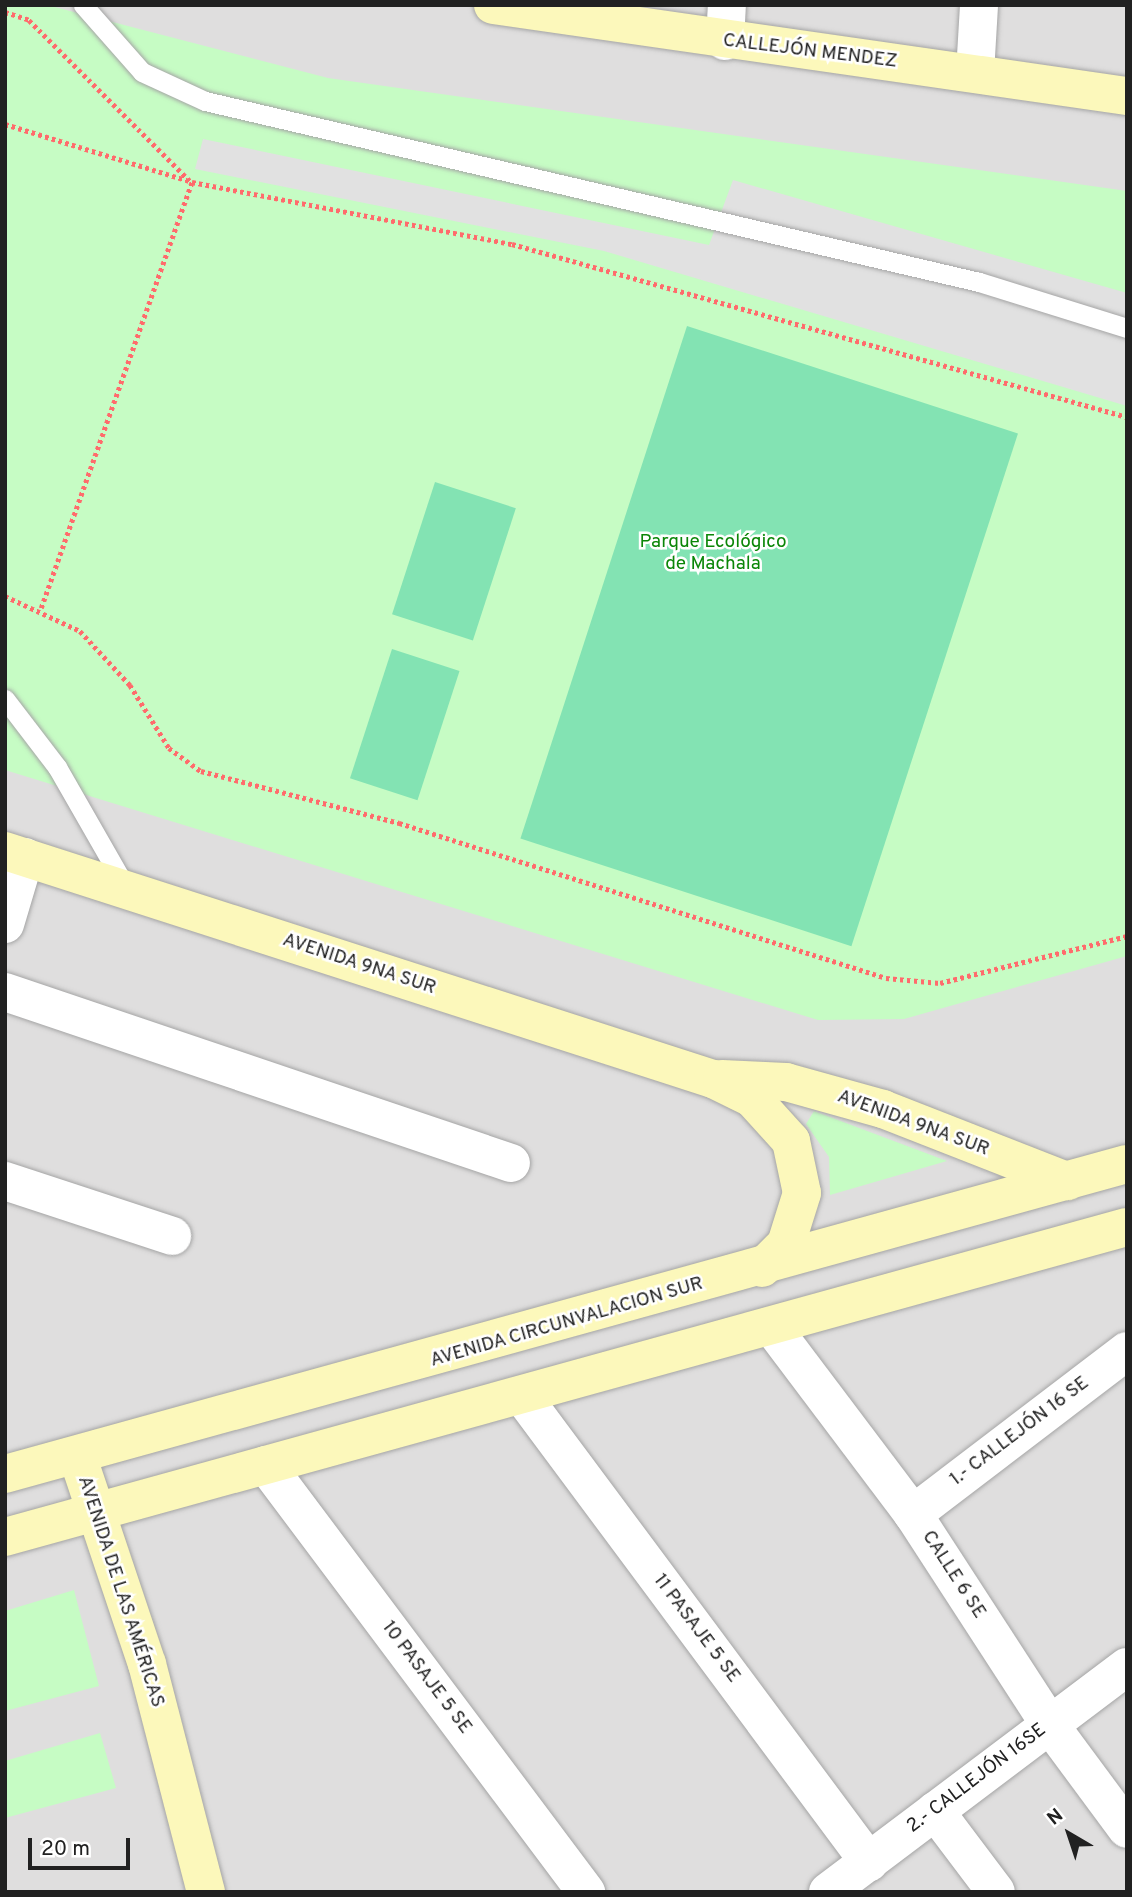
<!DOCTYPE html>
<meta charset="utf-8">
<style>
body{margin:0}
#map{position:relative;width:1132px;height:1897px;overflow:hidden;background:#f1ede7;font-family:Overpass,sans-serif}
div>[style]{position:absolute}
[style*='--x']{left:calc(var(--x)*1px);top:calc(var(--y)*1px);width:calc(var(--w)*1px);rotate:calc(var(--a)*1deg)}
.residential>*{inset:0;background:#dfdede;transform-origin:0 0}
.park>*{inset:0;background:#c6fcc4}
.pitch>*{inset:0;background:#83e3b3;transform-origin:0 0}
.parking>*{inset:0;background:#e1e1e1}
.path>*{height:4.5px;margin-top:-2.25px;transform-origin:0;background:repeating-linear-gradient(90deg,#ff6b6c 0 3.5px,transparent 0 7px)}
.roads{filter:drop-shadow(0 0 2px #a5a5a5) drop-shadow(0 0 2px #a5a5a5)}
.lane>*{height:19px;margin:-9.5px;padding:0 9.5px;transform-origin:9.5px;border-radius:9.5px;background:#fff}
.street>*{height:38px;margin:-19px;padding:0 19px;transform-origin:19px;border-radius:19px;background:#fff}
.secondary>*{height:38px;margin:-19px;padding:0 19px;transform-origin:19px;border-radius:19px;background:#fcf8bb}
span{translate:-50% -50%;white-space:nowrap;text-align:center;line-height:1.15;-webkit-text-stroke:5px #fff;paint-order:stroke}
.street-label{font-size:19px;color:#212121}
.park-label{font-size:19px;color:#0b8608}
.frame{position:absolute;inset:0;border:7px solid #212121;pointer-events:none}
.north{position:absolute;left:1034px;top:1799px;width:70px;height:70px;-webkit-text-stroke:5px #fff;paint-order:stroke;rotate:321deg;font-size:19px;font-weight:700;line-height:28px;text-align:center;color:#212121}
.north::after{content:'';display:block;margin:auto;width:24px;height:32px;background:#212121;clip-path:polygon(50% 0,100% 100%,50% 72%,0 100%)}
.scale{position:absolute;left:28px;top:1838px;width:102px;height:32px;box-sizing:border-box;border:4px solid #212121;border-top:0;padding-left:9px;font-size:21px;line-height:24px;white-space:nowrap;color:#212121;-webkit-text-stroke:5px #fff;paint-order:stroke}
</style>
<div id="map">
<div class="residential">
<i style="left:5px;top:5px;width:1122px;height:1887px"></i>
</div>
<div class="park">
<i style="clip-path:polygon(5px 5px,47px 5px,328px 78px,1127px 191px,1127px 956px,904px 1019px,818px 1020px,5px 770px)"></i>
<i style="clip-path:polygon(814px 1111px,947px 1161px,830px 1195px,829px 1157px,806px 1124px)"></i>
<i style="clip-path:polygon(74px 1590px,99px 1686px,5px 1711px,5px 1611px)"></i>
<i style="clip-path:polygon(100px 1733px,116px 1788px,5px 1818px,5px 1761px)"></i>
</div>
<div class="pitch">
<i style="left:687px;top:326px;width:348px;height:539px;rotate:18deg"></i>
<i style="left:435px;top:482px;width:85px;height:139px;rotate:18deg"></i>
<i style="left:392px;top:649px;width:71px;height:136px;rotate:18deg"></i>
</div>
<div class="parking">
<i style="clip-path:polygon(203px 139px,709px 245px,733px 180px,1127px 293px,1127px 406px,604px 251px,195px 169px)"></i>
</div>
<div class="path">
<i style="--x:5;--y:12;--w:25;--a:18"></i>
<i style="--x:29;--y:20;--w:229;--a:45"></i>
<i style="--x:5;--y:124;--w:196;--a:17.2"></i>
<i style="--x:192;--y:182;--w:326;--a:11"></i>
<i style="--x:512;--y:244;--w:639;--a:15.71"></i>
<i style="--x:5;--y:596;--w:83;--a:25"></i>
<i style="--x:80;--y:631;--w:74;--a:47.2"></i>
<i style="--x:130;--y:685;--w:74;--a:58.2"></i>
<i style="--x:169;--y:748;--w:39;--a:36"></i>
<i style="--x:201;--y:771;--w:205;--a:14.7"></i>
<i style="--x:399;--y:823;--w:511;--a:17.65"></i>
<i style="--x:886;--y:978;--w:54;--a:5.3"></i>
<i style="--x:940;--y:983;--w:193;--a:-14.1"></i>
<i style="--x:41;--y:608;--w:452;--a:-70.5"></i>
</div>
<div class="roads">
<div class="lane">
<i style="--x:83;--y:5;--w:89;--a:48.6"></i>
<i style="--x:142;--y:72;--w:69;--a:24.7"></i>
<i style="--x:205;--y:101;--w:795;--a:13.16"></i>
<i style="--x:979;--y:282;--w:155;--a:17.3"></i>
<i style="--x:5;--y:699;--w:86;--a:52.6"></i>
<i style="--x:57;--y:767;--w:141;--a:60.2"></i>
</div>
<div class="street">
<i style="--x:725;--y:41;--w:36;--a:-87"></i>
<i style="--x:975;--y:73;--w:68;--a:-86.6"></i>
<i style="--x:5;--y:924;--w:70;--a:-73.4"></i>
<i style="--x:5;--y:992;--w:534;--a:18.67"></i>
<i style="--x:5;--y:1181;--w:176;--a:18.2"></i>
<i style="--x:772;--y:1327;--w:234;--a:53"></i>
<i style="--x:913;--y:1514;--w:252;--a:57"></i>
<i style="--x:1050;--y:1725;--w:129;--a:53.5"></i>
<i style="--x:523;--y:1397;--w:580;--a:53.35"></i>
<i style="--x:266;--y:1465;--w:534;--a:53.15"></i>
<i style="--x:913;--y:1514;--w:269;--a:-37.3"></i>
<i style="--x:935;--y:1811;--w:101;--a:53"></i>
<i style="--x:828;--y:1892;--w:374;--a:-37"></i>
</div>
<div class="secondary">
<i style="--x:493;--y:5;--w:640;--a:8.17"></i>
<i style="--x:5;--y:851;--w:744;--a:17.85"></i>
<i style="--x:713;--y:1079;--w:43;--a:26"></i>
<i style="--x:752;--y:1098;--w:58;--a:47.8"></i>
<i style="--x:791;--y:1141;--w:53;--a:78.1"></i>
<i style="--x:802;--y:1193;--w:53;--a:107.4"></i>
<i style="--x:786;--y:1244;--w:34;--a:135"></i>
<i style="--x:722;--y:1079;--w:64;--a:2.7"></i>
<i style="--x:786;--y:1082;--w:101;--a:15.6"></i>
<i style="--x:883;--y:1109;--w:198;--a:21.4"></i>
<i style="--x:77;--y:1455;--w:220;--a:71.5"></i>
<i style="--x:147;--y:1664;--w:236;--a:75.5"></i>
<i style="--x:5;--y:1474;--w:1164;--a:-15.45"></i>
<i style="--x:5;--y:1537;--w:1164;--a:-15.45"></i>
</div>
</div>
<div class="street-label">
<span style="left:810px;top:52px;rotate:7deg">CALLEJÓN MENDEZ</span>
<span style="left:359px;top:965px;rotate:18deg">AVENIDA 9NA SUR</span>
<span style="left:913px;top:1124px;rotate:20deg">AVENIDA 9NA SUR</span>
<span style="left:567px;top:1323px;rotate:-16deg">AVENIDA CIRCUNVALACION SUR</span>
<span style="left:1020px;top:1432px;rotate:-37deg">1.- CALLEJÓN 16 SE</span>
<span style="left:953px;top:1575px;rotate:57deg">CALLE 6 SE</span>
<span style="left:120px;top:1592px;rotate:72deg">AVENIDA DE LAS AMÉRICAS</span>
<span style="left:696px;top:1629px;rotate:53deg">11 PASAJE 5 SE</span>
<span style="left:426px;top:1678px;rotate:53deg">10 PASAJE 5 SE</span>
<span style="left:977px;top:1779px;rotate:-37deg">2.- CALLEJÓN 16SE</span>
</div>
<div class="park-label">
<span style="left:713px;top:554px">Parque Ecológico<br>de Machala</span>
</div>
<div class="frame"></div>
<div class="north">N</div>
<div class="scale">20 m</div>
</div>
